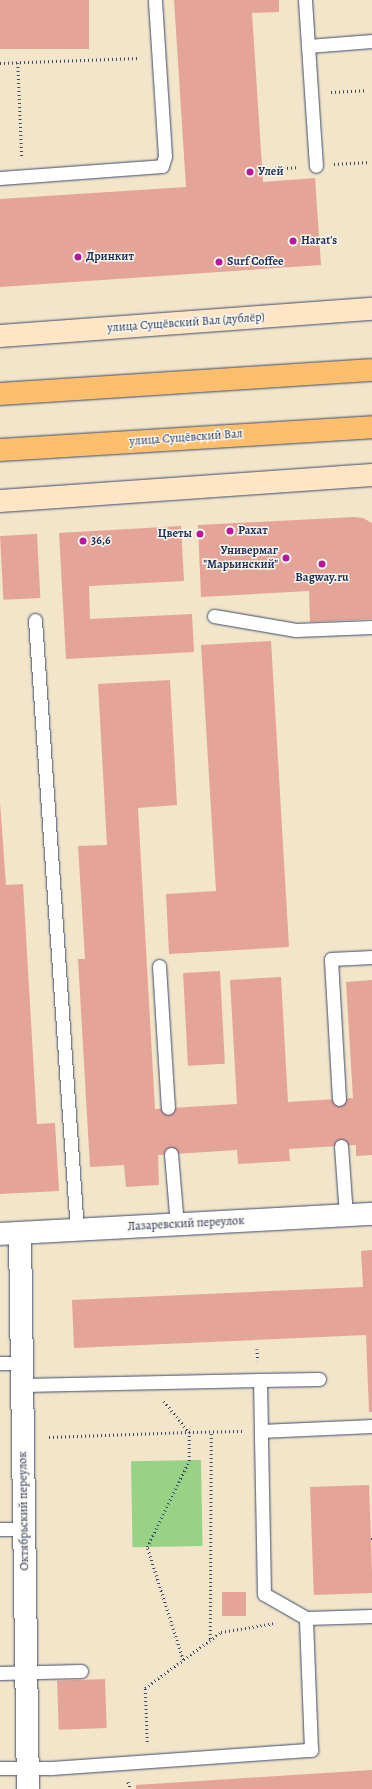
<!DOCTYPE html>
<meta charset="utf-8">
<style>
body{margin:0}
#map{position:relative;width:372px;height:1789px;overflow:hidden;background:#f2e5c9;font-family:Alegreya,serif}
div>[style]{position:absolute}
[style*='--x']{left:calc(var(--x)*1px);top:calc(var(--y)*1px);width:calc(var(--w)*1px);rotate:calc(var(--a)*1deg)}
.green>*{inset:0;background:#98d286;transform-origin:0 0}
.building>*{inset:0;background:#e5a498;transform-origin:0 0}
.path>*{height:2.5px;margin-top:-1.25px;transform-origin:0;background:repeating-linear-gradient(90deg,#3b4a6e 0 1px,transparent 0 4px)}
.roads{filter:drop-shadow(0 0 1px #3b4a6e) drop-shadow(0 0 1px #3b4a6e)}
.lane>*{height:13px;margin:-6.5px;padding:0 6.5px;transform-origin:6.5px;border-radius:6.5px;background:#fff}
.street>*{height:22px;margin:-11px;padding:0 11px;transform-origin:11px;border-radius:11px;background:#fff}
.secondary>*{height:22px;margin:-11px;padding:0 11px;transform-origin:11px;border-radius:11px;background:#fde5c5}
.primary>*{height:22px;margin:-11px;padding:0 11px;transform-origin:11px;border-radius:11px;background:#fabe6d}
.dots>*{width:11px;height:11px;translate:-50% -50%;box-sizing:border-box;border:2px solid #fbf7ec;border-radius:50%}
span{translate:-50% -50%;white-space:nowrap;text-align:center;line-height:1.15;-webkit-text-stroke:3px #fbf7ec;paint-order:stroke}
.poi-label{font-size:12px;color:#1b2f5e;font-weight:700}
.left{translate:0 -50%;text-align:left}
.right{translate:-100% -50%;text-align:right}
.street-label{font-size:12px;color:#1b2f5e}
</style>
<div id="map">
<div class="green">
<i style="left:201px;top:1460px;width:86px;height:70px;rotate:89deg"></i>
</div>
<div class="building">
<i style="left:0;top:0;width:89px;height:49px"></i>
<i style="clip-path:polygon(174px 0,279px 0,279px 12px,252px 13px,263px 182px,315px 178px,321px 265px,0 287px,0 199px,186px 187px)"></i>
<i style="clip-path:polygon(354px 517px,363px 518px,372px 523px,372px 619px,310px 622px,309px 591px,201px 597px,198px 525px)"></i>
<i style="clip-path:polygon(181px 526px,184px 581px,89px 586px,90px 619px,192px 614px,194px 652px,66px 659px,59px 533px)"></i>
<i style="left:37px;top:534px;width:64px;height:37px;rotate:87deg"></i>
<i style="clip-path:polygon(271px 641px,289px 947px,169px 954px,166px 894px,216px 891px,201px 645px)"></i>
<i style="clip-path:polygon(170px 680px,177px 805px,138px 808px,155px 1109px,237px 1104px,230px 980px,281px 977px,288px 1102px,353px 1098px,346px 982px,372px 980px,372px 1155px,356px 1156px,356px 1145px,289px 1149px,290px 1161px,238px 1164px,237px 1150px,158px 1155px,159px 1185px,126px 1187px,124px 1165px,90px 1167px,78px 959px,85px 959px,78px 846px,107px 845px,98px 684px)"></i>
<i style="clip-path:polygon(0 802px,6px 885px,23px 884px,37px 1124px,55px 1123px,59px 1191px,0 1194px)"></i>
<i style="left:220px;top:971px;width:93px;height:37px;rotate:87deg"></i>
<i style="clip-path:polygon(372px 1250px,372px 1412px,369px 1412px,366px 1335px,74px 1348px,72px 1300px,363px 1287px,361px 1251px)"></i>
<i style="left:369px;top:1485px;width:108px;height:59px;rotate:88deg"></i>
<i style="left:222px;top:1592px;width:24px;height:24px"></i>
<i style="left:105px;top:1679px;width:49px;height:48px;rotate:88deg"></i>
<i style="clip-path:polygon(372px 1770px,372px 1789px,136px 1789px,136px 1785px)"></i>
</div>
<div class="path">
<i style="--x:0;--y:63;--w:139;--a:-2.1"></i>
<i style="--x:18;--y:63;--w:94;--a:87.6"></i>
<i style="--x:331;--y:92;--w:35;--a:-3"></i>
<i style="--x:334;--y:164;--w:36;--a:-3"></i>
<i style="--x:263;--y:169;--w:35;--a:-3"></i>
<i style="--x:257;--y:1349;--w:12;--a:85"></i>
<i style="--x:164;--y:1401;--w:38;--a:51"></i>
<i style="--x:49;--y:1437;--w:140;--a:-2"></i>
<i style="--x:371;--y:1539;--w:1;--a:0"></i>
<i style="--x:210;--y:1639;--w:208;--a:-89.7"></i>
<i style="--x:183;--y:1660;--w:119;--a:-107.7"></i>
<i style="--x:147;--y:1547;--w:96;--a:-64"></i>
<i style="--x:189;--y:1461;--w:29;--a:-90"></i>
<i style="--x:189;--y:1432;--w:53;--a:-1.1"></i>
<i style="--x:147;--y:1742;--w:54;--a:-92.1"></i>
<i style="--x:145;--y:1688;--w:94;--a:-36.4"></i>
<i style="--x:221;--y:1632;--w:55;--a:-9.5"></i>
<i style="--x:128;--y:1782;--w:8;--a:67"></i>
</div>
<div class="roads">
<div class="lane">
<i style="--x:305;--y:0;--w:46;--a:86.3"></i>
<i style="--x:308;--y:46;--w:64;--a:-4.5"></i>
<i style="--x:308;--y:46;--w:120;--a:86.2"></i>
<i style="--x:0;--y:178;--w:162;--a:-4.2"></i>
<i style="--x:162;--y:166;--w:10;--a:-73"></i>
<i style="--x:165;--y:156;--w:156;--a:-93.7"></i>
<i style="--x:214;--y:616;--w:83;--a:9.7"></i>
<i style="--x:296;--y:630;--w:76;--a:-2.3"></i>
<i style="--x:35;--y:620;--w:612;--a:86.07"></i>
<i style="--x:159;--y:966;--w:142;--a:86.4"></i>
<i style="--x:339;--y:1099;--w:140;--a:-93.3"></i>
<i style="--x:331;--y:959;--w:41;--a:-2.8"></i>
<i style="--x:341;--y:1146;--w:70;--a:85.9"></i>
<i style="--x:171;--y:1154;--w:71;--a:85.2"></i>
<i style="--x:0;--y:1363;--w:22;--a:0"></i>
<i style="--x:260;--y:1380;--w:59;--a:-1"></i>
<i style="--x:23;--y:1385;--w:237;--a:-1.2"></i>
<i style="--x:260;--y:1380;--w:51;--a:88.9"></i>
<i style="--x:0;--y:1529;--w:25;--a:0"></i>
<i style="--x:306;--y:1618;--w:48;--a:-150.3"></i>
<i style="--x:264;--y:1594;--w:163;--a:-91.1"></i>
<i style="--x:261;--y:1431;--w:111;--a:-2.6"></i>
<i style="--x:0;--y:1673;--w:81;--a:-1.4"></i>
<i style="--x:0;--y:1768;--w:51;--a:0"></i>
<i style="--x:51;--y:1768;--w:261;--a:-4"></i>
<i style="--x:311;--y:1750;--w:132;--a:-92.2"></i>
<i style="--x:306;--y:1618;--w:66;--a:-1.7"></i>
</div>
<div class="street">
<i style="--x:20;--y:1233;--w:556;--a:89.18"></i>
<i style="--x:0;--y:1234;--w:373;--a:-3.1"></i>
</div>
<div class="secondary">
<i style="--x:0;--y:336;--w:373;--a:-4.2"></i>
<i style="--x:0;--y:501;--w:373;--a:-4"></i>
</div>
<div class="primary">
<i style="--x:0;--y:394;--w:370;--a:-3.7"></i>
<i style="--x:0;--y:450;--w:373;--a:-3.5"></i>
</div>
</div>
<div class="dots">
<i style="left:250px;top:172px;background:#b5179e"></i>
<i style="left:293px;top:241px;background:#b5179e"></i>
<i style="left:78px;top:257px;background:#b5179e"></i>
<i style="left:219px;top:262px;background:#b5179e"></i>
<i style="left:230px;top:531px;background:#b5179e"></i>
<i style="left:200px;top:534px;background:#b5179e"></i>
<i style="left:83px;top:541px;background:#b5179e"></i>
<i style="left:286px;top:558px;background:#b5179e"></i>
<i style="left:322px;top:564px;background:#b5179e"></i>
</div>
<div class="poi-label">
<span class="left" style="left:258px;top:172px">Улей</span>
<span class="left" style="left:301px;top:241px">Harat's</span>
<span class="left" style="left:86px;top:257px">Дринкит</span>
<span class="left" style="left:227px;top:262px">Surf Coffee</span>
<span class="left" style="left:238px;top:531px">Рахат</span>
<span class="right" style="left:192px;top:534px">Цветы</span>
<span class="left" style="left:91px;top:541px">36,6</span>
<span class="right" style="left:278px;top:558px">Универмаг<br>"Марьинский"</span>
<span style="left:322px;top:578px">Bagway.ru</span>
</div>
<div class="street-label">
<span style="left:186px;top:323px;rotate:-4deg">улица Сущёвский Вал (дублёр)</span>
<span style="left:186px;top:438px;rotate:-4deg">улица Сущёвский Вал</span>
<span style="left:186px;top:1224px;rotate:-3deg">Лазаревский переулок</span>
<span style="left:24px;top:1511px;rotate:-91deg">Октябрьский переулок</span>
</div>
</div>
